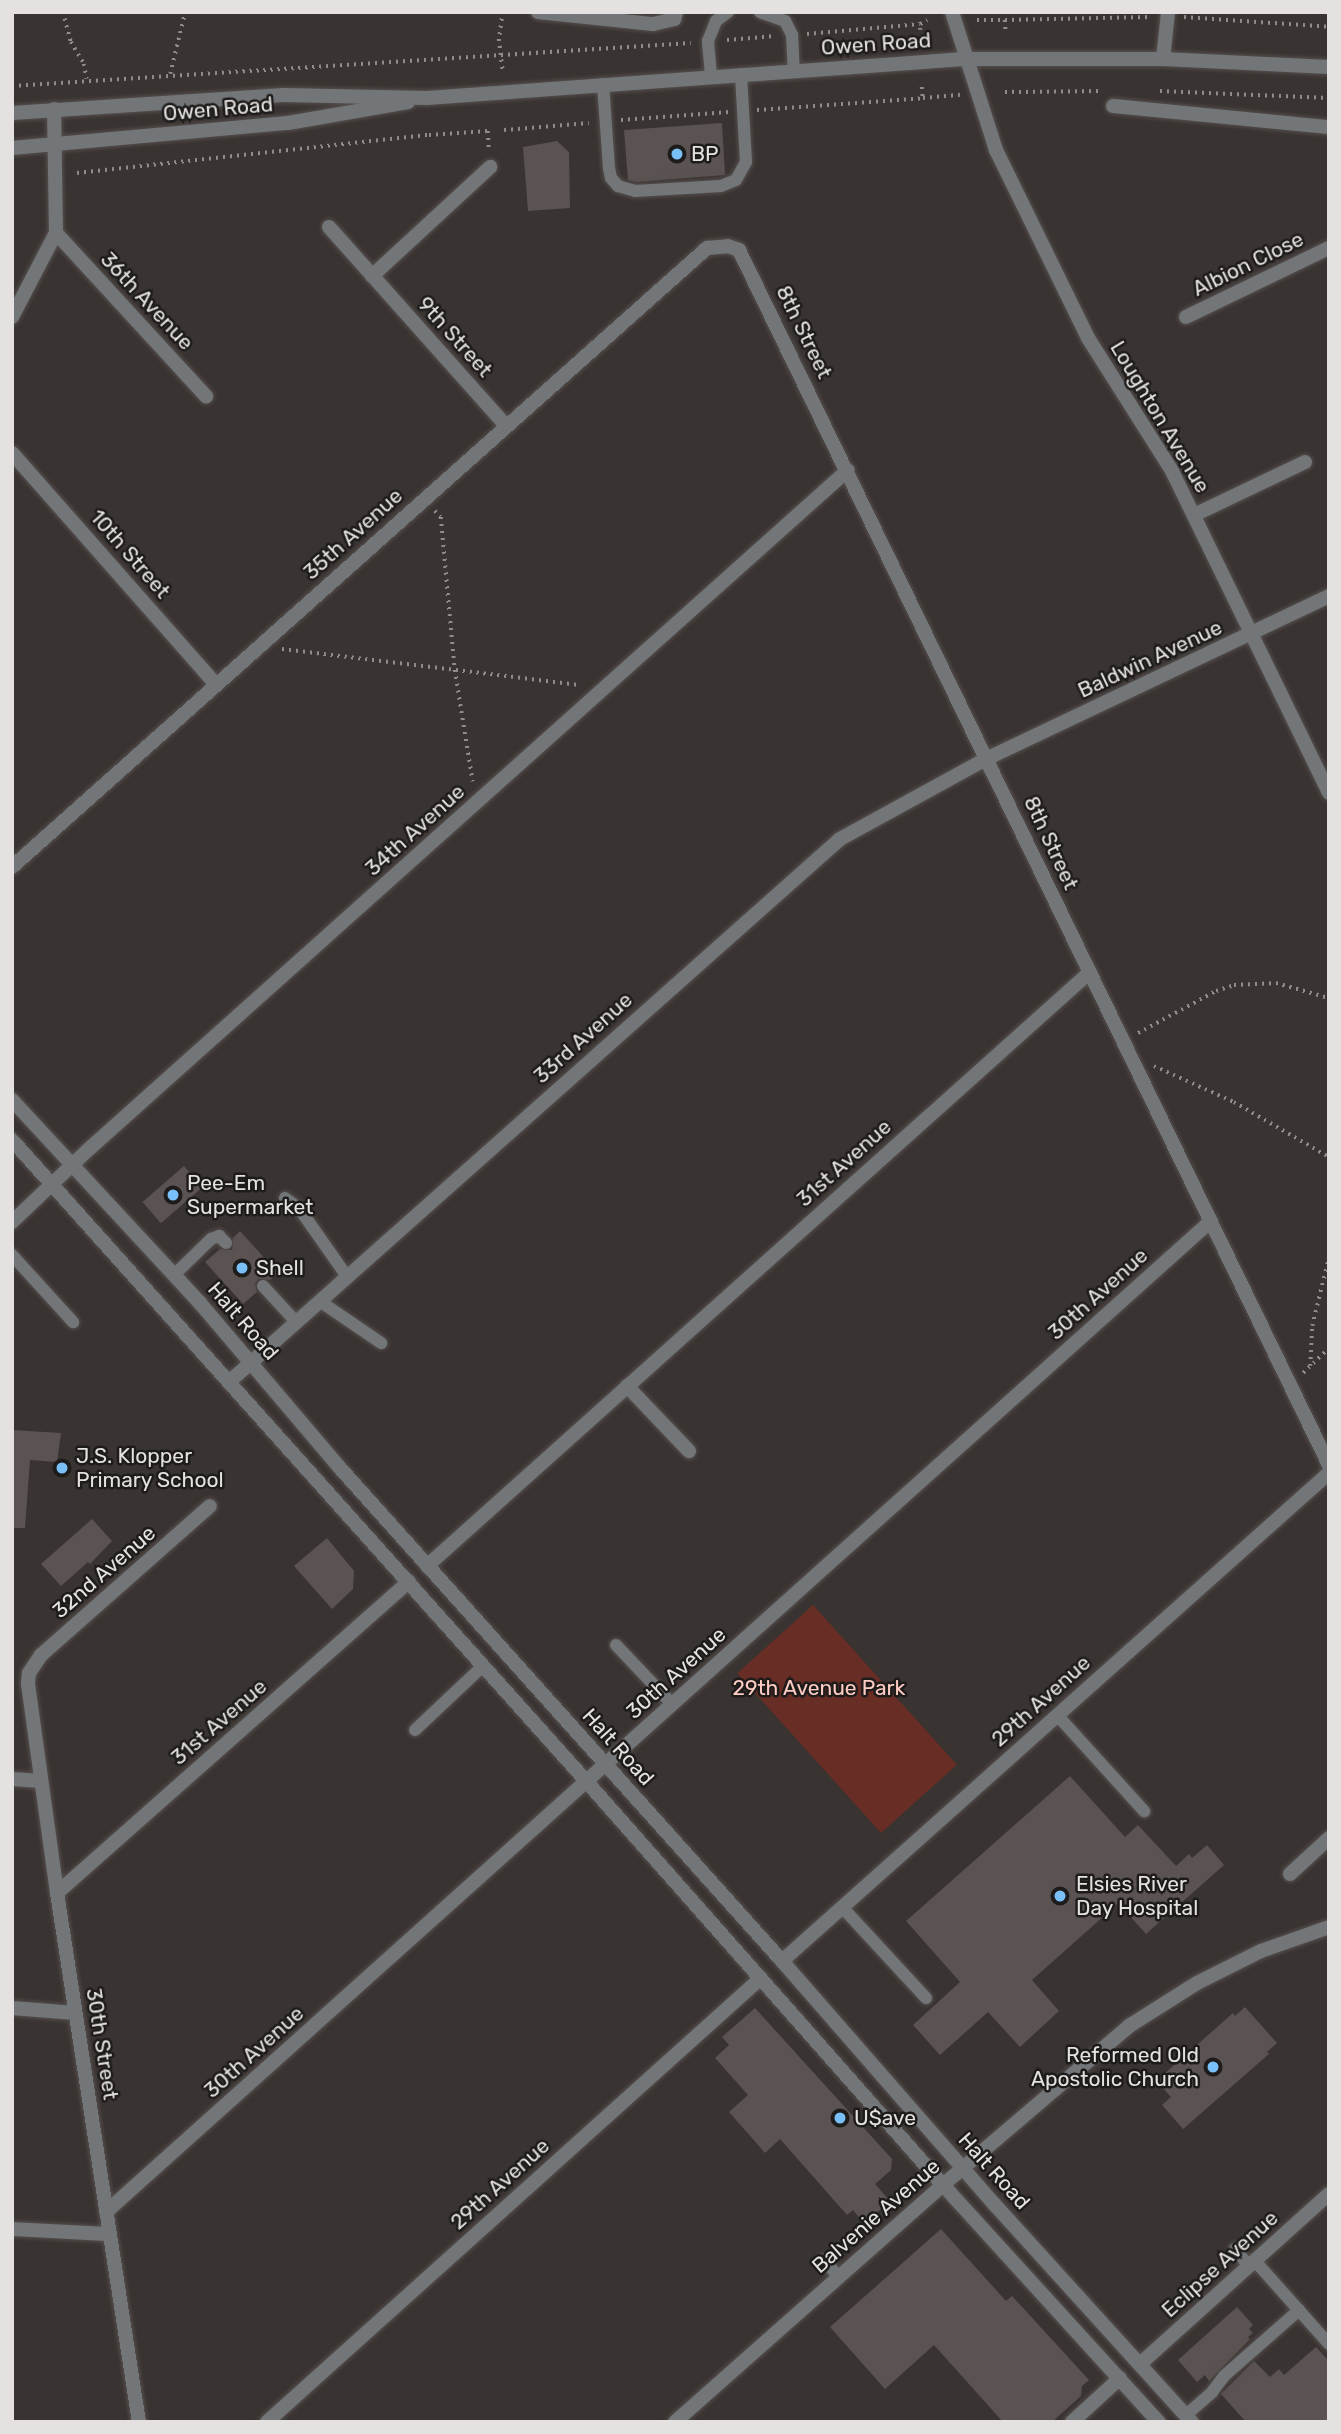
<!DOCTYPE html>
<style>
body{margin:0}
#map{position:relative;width:1341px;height:2434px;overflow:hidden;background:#393331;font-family:Rubik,sans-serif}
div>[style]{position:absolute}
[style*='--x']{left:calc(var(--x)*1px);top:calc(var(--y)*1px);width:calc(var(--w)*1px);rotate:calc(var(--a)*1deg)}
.green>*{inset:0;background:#682d24;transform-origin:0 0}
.building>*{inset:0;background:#5a5352;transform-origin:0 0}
.path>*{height:3.5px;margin-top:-1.75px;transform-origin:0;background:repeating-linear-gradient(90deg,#918b8a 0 2px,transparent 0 7px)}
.roads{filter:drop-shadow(0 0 2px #554f4d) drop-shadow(0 0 2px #554f4d)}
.service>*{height:12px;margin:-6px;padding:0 6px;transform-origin:6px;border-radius:6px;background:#737678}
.minor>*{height:14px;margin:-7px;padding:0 7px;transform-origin:7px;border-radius:7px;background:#737678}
.tertiary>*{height:14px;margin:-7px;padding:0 7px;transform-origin:7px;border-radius:7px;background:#737678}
.dots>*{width:19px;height:19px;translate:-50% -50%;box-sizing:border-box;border:4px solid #1e1b1b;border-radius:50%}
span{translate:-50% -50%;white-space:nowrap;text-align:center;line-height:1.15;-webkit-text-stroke:5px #1e1b1b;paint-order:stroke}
.street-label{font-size:21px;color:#e6e1e1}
.poi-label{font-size:21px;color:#e6e1e1}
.left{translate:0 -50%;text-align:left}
.right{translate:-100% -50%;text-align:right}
.park-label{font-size:21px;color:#fdccc3}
.frame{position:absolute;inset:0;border:14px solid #e6e1e1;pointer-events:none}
</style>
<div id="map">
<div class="green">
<i style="left:813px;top:1605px;width:215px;height:102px;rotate:48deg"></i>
</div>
<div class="building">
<i style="clip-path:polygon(722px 123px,725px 175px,636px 182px,628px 180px,624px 130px)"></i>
<i style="clip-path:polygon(557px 141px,569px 152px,570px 208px,528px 211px,523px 147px)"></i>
<i style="left:184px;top:1166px;width:28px;height:55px;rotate:49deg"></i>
<i style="clip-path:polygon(240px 1231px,278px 1273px,270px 1280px,258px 1279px,255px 1284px,257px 1292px,243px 1304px,205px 1262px,220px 1249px,232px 1250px,233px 1238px)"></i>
<i style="clip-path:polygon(12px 1430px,61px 1433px,57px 1462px,30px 1460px,25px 1528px,12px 1528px)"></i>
<i style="clip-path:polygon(92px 1519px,112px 1541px,90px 1564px,88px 1562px,61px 1586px,41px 1564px)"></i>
<i style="clip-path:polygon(327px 1538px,354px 1571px,353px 1589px,332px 1609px,294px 1566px)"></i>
<i style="clip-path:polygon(1070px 1776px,1125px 1837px,1138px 1825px,1176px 1866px,1189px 1854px,1192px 1858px,1207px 1845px,1224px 1865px,1146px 1934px,1118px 1903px,1095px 1924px,1032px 1980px,1059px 2011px,1020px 2047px,988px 2012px,940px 2055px,913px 2025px,960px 1982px,906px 1921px)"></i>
<i style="clip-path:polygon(1245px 2007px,1277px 2043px,1267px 2052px,1269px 2054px,1183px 2129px,1162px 2105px,1171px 2097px,1156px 2081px,1233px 2013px,1235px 2016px)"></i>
<i style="clip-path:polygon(755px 2008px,892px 2159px,891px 2170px,875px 2184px,890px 2201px,864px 2224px,853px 2210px,847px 2215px,780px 2139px,765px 2153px,729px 2112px,748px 2095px,715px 2058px,729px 2045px,722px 2037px)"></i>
<i style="clip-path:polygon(941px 2229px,1006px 2301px,1012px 2296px,1089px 2380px,1082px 2386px,1081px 2396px,1052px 2422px,1003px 2422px,934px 2345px,885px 2389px,830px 2327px)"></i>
<i style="clip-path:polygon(1237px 2307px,1253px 2325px,1249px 2329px,1253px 2333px,1248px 2337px,1250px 2339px,1209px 2381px,1205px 2375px,1197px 2382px,1178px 2360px)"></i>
<i style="clip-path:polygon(1316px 2347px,1329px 2361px,1329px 2422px,1246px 2422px,1221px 2394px,1254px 2361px,1270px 2377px,1279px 2369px,1284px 2375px)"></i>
</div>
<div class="path">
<i style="--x:63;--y:12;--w:31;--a:75"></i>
<i style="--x:71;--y:42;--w:26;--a:59"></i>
<i style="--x:84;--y:64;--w:15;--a:79"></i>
<i style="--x:503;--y:12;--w:27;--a:98"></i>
<i style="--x:499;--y:39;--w:31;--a:83"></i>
<i style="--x:1184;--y:17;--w:145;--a:3.9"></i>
<i style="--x:977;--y:20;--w:28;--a:0"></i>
<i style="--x:1005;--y:20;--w:14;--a:86"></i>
<i style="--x:1005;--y:20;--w:145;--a:-1.2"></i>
<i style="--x:920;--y:30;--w:6;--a:-90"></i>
<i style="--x:920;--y:24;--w:8;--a:-30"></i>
<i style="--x:807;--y:34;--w:113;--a:-5.1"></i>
<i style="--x:727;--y:40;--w:48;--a:-4.8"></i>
<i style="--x:170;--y:74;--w:64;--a:-76.4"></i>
<i style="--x:12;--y:86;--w:680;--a:-3.62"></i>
<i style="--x:922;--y:87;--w:11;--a:85"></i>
<i style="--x:923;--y:98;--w:37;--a:-5"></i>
<i style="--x:1160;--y:91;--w:169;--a:2.4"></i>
<i style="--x:1005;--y:92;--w:98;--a:-0.6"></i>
<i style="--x:757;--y:110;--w:166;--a:-4.1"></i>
<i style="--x:621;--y:120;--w:108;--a:-4.2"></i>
<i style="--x:504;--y:130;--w:85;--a:-4.7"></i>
<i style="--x:77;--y:173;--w:354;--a:-6.2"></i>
<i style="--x:429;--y:135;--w:59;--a:-3.9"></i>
<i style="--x:488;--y:131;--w:20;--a:87"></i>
<i style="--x:435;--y:511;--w:8;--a:45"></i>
<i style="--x:441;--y:517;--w:154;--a:84.8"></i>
<i style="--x:455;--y:670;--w:113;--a:80.9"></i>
<i style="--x:282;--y:649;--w:301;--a:6.9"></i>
<i style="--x:1138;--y:1033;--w:89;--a:-28.3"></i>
<i style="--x:1216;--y:991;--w:19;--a:-18"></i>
<i style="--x:1234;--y:985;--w:42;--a:-2.7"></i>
<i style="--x:1276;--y:983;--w:55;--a:15.8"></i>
<i style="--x:1154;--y:1066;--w:88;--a:24.2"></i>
<i style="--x:1234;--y:1102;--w:110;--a:30.1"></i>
<i style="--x:1310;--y:1366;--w:40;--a:-87.1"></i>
<i style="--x:1312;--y:1326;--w:72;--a:-76.3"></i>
<i style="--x:1303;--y:1373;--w:36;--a:-44"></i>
</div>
<div class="roads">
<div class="service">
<i style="--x:760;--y:12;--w:27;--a:20"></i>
<i style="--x:785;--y:21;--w:16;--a:63"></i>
<i style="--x:792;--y:35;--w:35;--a:87"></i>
<i style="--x:711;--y:76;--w:35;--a:-95"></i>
<i style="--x:708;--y:41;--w:22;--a:-68"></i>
<i style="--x:716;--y:21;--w:15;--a:-37"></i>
<i style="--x:603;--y:84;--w:84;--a:85.9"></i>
<i style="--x:609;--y:168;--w:10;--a:79"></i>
<i style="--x:611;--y:178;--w:11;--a:49"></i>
<i style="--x:618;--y:186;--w:18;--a:16"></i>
<i style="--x:635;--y:191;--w:86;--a:-3.3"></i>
<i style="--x:721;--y:186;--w:16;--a:-22"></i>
<i style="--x:736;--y:180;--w:21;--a:-61"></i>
<i style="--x:746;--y:162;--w:88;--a:-93.3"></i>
<i style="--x:285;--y:1198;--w:17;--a:36"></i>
<i style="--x:299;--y:1208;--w:85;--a:55"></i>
<i style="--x:12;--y:1255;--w:91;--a:47.7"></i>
<i style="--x:174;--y:1275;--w:52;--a:-44.2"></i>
<i style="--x:211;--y:1239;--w:9;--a:-21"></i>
<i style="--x:219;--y:1236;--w:10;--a:45"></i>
<i style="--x:263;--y:1286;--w:50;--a:47.4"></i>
<i style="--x:321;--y:1302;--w:73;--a:34.3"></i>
<i style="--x:616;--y:1645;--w:81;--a:46.5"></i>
<i style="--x:1057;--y:1715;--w:130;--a:47.8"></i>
<i style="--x:415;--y:1730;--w:93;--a:-43.3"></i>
<i style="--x:842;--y:1907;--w:124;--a:47.3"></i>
<i style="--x:1235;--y:2249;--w:22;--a:51"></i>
<i style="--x:824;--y:2260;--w:23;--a:49"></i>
<i style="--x:1255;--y:2261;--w:111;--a:48.3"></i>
<i style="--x:1186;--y:2415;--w:35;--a:-41"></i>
<i style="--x:1212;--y:2392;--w:20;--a:-53"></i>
<i style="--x:1224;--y:2376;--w:100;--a:-41.3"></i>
</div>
<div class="minor">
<i style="--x:538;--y:12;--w:116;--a:6"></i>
<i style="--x:653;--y:24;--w:22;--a:-13"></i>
<i style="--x:674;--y:19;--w:7;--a:-74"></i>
<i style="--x:952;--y:12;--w:145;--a:72.3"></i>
<i style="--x:996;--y:150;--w:209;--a:63.9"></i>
<i style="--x:1088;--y:338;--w:157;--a:57.7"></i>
<i style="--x:1172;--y:471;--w:358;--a:64"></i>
<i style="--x:1163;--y:59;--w:47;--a:-83.9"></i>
<i style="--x:1113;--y:106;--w:217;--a:5.6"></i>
<i style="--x:329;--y:227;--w:266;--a:48.3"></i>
<i style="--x:56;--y:233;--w:222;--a:47.4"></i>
<i style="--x:372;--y:276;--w:161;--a:-42.7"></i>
<i style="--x:12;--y:317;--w:95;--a:-62.4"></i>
<i style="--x:56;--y:233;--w:124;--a:-90.9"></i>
<i style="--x:1186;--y:317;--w:159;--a:-25.8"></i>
<i style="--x:12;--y:453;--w:307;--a:48.6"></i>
<i style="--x:1194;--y:515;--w:123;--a:-25.5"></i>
<i style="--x:12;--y:867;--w:931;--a:-41.69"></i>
<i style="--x:707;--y:248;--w:21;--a:-5"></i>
<i style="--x:728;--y:246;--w:12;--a:20"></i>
<i style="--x:739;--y:250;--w:1351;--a:64.1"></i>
<i style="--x:12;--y:1222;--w:106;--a:-43.5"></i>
<i style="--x:89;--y:1149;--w:1018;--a:-41.82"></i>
<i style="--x:229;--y:1382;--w:817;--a:-41.63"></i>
<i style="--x:840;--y:839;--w:169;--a:-28.7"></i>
<i style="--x:988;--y:758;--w:378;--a:-25.4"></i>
<i style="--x:627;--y:1386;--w:90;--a:46.4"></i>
<i style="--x:427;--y:1566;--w:890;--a:-41.86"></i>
<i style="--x:12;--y:1779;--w:29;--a:4"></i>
<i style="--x:1290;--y:1874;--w:53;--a:-42.7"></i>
<i style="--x:57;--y:1893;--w:470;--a:-41.5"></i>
<i style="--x:782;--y:1961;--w:733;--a:-41.74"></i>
<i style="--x:12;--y:2008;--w:63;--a:4.5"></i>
<i style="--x:106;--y:2212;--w:1484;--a:-41.89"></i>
<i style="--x:12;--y:2229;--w:97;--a:3"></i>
<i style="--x:1140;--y:2364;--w:254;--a:-42"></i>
<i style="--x:139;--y:2422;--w:535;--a:-98.81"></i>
<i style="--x:57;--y:1893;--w:212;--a:-97.9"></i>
<i style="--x:28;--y:1683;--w:10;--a:-84"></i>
<i style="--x:29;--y:1673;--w:22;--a:-56"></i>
<i style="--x:41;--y:1655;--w:225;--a:-41.4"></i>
<i style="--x:267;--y:2422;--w:664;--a:-41.95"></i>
<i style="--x:1072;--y:2422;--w:65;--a:-42.5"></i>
</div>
<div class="tertiary">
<i style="--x:12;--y:113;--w:272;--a:-3.8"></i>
<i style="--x:283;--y:95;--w:144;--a:1.2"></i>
<i style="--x:427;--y:98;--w:539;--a:-4.15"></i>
<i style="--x:965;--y:59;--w:198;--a:0"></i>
<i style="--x:1163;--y:59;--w:166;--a:2.8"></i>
<i style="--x:12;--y:148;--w:277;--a:-5.2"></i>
<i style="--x:288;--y:123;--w:122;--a:-9.9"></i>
<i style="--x:12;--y:1100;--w:277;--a:47.2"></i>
<i style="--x:200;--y:1303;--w:216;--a:49.7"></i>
<i style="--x:340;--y:1468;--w:662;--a:48.12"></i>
<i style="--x:782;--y:1961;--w:324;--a:48.9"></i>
<i style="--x:995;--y:2205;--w:293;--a:47.8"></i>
<i style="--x:12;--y:1140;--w:862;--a:48.15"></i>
<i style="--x:587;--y:1782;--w:538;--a:48.54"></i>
<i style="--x:943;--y:2185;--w:321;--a:47.7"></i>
<i style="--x:675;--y:2422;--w:358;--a:-41.5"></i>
<i style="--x:943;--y:2185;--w:245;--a:-40.5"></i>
<i style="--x:1129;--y:2026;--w:80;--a:-32.3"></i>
<i style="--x:1197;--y:1983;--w:72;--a:-26.6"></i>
<i style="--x:1261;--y:1951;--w:72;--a:-19.4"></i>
</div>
</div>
<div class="dots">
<i style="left:677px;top:154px;background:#79bff8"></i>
<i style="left:173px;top:1195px;background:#79bff8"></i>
<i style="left:242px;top:1268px;background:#79bff8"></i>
<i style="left:62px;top:1468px;background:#79bff8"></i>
<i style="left:1060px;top:1896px;background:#79bff8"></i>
<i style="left:1213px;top:2067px;background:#79bff8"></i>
<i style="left:840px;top:2118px;background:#79bff8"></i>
</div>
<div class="street-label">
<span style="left:876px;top:44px;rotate:-4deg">Owen Road</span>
<span style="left:218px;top:109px;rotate:-5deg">Owen Road</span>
<span style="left:1248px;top:264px;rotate:-26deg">Albion Close</span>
<span style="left:147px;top:301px;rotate:47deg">36th Avenue</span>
<span style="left:804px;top:332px;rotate:64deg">8th Street</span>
<span style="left:455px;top:337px;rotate:48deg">9th Street</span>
<span style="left:1160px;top:417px;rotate:59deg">Loughton Avenue</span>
<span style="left:353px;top:534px;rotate:-42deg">35th Avenue</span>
<span style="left:130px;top:554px;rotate:49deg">10th Street</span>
<span style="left:1150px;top:659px;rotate:-25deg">Baldwin Avenue</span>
<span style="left:415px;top:830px;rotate:-42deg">34th Avenue</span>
<span style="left:1051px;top:843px;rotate:65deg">8th Street</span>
<span style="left:583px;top:1038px;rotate:-42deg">33rd Avenue</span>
<span style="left:844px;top:1163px;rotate:-42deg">31st Avenue</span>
<span style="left:1098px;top:1294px;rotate:-42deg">30th Avenue</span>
<span style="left:243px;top:1321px;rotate:49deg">Halt Road</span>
<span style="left:104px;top:1572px;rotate:-41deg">32nd Avenue</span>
<span style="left:676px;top:1673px;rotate:-42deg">30th Avenue</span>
<span style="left:1041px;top:1701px;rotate:-42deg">29th Avenue</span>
<span style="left:219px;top:1722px;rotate:-41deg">31st Avenue</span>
<span style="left:618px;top:1747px;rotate:48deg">Halt Road</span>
<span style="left:102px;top:2044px;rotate:81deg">30th Street</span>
<span style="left:254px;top:2052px;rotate:-42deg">30th Avenue</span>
<span style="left:994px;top:2171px;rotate:48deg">Halt Road</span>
<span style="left:500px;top:2184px;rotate:-42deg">29th Avenue</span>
<span style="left:876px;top:2216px;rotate:-41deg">Balvenie Avenue</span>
<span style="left:1220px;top:2264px;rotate:-42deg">Eclipse Avenue</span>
</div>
<div class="poi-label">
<span class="left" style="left:691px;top:154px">BP</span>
<span class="left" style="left:187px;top:1195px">Pee-Em<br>Supermarket</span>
<span class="left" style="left:256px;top:1268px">Shell</span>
<span class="left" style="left:76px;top:1468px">J.S. Klopper<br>Primary School</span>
<span class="left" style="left:1076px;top:1896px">Elsies River<br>Day Hospital</span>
<span class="right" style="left:1199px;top:2067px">Reformed Old<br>Apostolic Church</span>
<span class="left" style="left:854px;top:2118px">U$ave</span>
</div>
<div class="park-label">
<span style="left:819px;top:1688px">29th Avenue Park</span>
</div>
<div class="frame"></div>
</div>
